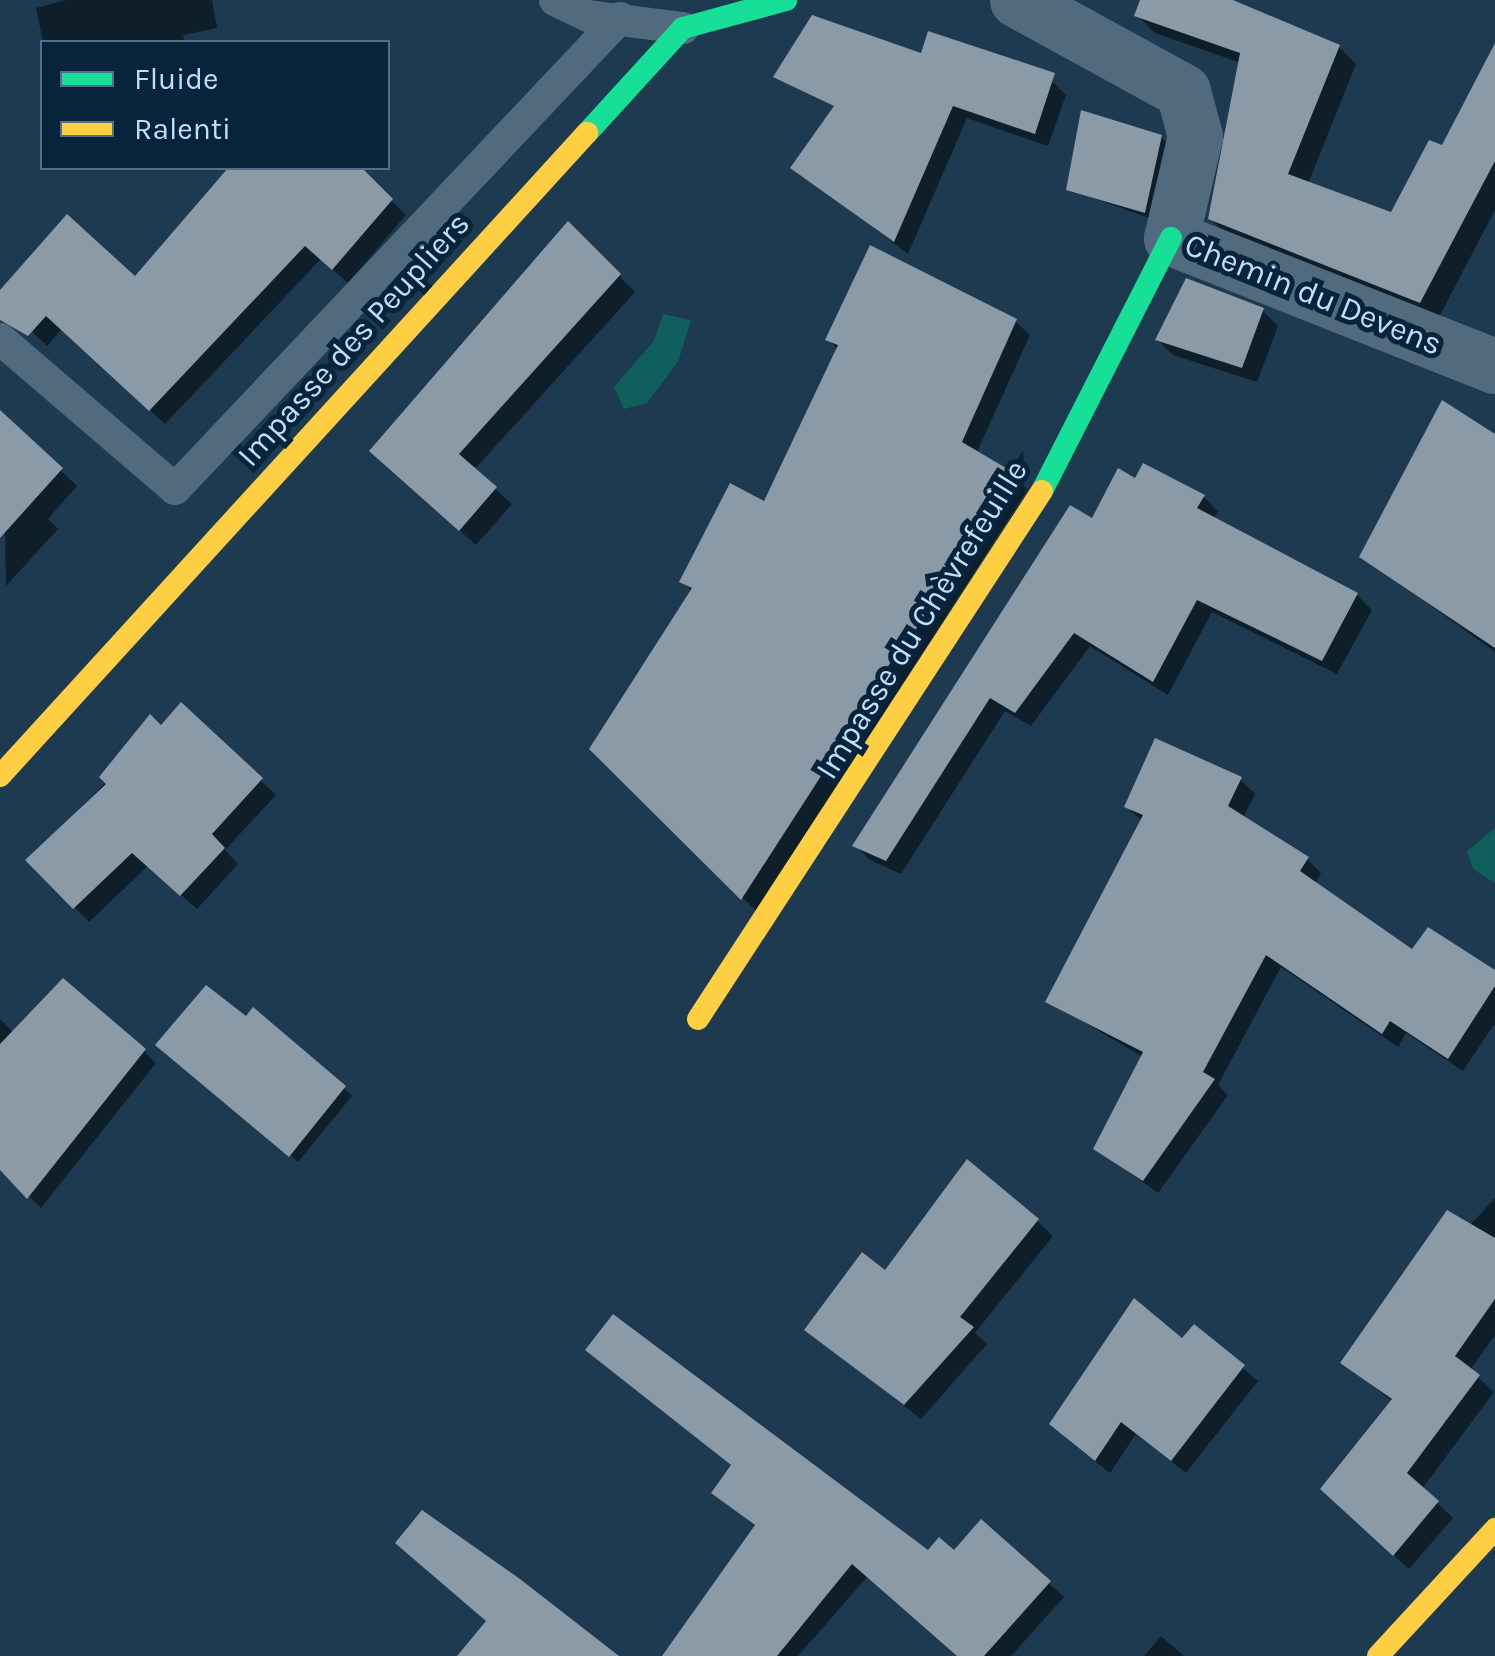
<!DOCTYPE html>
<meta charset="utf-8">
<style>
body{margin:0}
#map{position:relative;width:1495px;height:1656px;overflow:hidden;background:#1d3a50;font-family:Karla,sans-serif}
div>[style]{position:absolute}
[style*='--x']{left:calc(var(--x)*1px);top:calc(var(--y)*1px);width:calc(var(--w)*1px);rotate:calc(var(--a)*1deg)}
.water>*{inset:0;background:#0f605d}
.shadow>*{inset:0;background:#0007}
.building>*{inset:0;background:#8a9aa7}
.lane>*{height:32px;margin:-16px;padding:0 16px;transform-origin:16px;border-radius:16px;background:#526a7e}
.street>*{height:55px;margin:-27.5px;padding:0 27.5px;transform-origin:27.5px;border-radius:27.5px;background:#526a7e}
.fast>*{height:22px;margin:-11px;padding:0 11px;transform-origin:11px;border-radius:11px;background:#16e098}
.slow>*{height:22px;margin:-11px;padding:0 11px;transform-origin:11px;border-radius:11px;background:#ffcf43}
span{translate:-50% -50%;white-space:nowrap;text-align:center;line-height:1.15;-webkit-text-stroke:10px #08243b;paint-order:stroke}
.street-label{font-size:32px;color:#bfdffe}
.legend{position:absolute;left:40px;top:40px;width:350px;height:130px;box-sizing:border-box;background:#08243b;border:2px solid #516f89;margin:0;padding:12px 18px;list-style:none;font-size:30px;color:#bfdffe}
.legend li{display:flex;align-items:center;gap:20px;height:50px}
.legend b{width:50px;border:2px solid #516f89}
</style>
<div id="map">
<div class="water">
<i style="clip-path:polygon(663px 314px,691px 320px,678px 362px,647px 403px,624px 409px,614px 387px,654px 341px)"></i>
<i style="clip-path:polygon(1495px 828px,1495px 883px,1473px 869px,1467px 851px)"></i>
</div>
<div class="shadow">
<i style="clip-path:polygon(66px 0,212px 0,217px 28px,183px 35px,185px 42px,43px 42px,36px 8px)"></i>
<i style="clip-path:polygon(1142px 0,1224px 0,1339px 47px,1356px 64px,1308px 184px,1392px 215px,1443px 148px,1495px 48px,1495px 210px,1438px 319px,1228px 236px,1210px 218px,1241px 63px,1155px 33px,1137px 15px)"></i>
<i style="clip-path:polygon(882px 46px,1052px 81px,1066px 95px,1048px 146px,967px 118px,908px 254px,793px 167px)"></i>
<i style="clip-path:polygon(1161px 137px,1169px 145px,1152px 219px,1068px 189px)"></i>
<i style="clip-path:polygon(257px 168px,358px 168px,406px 215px,348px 283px,321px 259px,165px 424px,62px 329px,47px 346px,0 301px,0 293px,135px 280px)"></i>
<i style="clip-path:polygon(569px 225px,635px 292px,474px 470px,512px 504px,476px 545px,388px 467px)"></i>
<i style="clip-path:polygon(1262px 310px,1278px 326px,1257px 382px,1173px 355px,1158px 340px)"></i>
<i style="clip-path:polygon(1016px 322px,1030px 335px,976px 454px,1028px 489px,756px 911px,592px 748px,693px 592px,682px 581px,765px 505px,838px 349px,828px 339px)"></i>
<i style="clip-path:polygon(3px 416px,77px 486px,48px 519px,58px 529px,6px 586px)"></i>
<i style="clip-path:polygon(1495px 437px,1495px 652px,1362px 556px)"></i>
<i style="clip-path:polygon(1136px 481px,1204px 497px,1218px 512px,1213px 519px,1357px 595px,1372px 610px,1337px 674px,1212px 612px,1168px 695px,1090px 646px,1031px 726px,1005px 711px,901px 874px,870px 860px,855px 845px,1093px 521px)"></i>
<i style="clip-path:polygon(181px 706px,276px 795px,225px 850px,238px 864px,197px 909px,148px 866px,89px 922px,29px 860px)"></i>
<i style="clip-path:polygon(1240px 779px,1255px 794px,1243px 818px,1307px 859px,1321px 873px,1315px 884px,1413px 952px,1495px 973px,1495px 1023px,1463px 1071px,1406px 1033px,1398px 1047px,1281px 967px,1218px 1085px,1228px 1095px,1158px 1193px,1096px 1148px,1143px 1057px,1048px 1001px,1142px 821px,1127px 807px)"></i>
<i style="clip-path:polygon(0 1019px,14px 1033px,144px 1051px,156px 1063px,41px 1208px,0 1168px)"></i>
<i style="clip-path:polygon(166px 1052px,344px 1088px,352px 1096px,298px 1162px)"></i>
<i style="clip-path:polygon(1495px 1198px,1495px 1335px,1470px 1370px,1494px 1392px,1422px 1489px,1453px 1518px,1409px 1569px,1338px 1504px,1393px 1402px,1344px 1363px)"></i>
<i style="clip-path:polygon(1037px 1221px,1053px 1236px,975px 1333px,987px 1344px,921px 1419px,807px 1330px,886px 1273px)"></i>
<i style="clip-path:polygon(1194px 1328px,1258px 1381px,1186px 1473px,1136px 1434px,1110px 1473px,1066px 1438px)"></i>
<i style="clip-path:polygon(589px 1350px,928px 1554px,955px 1553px,981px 1523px,1064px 1597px,1011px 1656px,958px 1656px,868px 1576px,798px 1656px,714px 1656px,756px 1527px,714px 1492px,733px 1467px)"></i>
<i style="clip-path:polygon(1161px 1636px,1184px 1656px,1144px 1656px)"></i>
</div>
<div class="building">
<i style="clip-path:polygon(1140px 0,1233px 0,1340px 45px,1288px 174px,1391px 212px,1429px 140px,1442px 145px,1495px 43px,1495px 161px,1420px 303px,1208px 219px,1240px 53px,1134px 16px)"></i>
<i style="clip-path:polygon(812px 15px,921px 53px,928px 31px,1055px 73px,1035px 134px,953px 106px,894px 242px,790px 168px,834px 106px,773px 77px)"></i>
<i style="clip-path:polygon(1081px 110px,1162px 135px,1145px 213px,1066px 190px)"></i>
<i style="clip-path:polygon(228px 168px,362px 168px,393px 199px,332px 270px,305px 246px,149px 411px,46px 316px,28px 336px,0 320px,0 290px,67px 214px,135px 276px)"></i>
<i style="clip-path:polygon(568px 221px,621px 274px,459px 454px,497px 487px,459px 531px,369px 451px)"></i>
<i style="clip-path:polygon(870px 245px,1017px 319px,962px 442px,1016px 474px,741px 900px,589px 749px,692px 588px,679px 582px,730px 483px,764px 501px,838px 345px,825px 340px)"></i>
<i style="clip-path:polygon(1186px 278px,1264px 308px,1242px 368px,1155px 340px)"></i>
<i style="clip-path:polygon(1442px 400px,1495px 434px,1495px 648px,1359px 557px)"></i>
<i style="clip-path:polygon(0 410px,63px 468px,0 538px)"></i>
<i style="clip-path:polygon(1143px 463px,1205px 495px,1197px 508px,1358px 593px,1322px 661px,1197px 600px,1153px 682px,1074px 633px,1015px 713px,990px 698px,886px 861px,852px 846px,1070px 505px,1092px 518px,1118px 468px,1135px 478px)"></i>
<i style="clip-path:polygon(181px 702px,263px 778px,212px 834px,225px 848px,180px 896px,132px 853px,73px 909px,25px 860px,106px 784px,99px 777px,150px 714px,161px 725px)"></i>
<i style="clip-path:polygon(1155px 738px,1242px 777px,1228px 806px,1309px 857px,1300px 871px,1412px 949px,1428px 927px,1495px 970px,1495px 986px,1448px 1059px,1390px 1021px,1382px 1034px,1266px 955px,1203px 1072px,1215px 1079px,1143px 1181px,1093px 1149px,1143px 1052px,1045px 1002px,1143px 815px,1124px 807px)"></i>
<i style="clip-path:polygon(63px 978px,146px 1049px,27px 1199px,0 1170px,0 1044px)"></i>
<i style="clip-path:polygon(206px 985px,246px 1016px,253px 1007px,346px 1086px,289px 1157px,155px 1045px)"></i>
<i style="clip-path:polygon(967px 1159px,1039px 1219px,960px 1317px,974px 1327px,904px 1405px,804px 1330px,862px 1252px,885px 1270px)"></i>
<i style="clip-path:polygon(1447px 1210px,1495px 1238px,1495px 1299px,1455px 1356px,1480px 1375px,1407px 1473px,1439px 1501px,1393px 1556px,1320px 1489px,1392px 1399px,1340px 1363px)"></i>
<i style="clip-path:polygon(1134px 1298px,1182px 1338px,1194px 1324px,1245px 1365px,1171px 1461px,1121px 1422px,1095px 1461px,1049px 1424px)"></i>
<i style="clip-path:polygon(613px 1314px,928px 1550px,939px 1537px,954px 1550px,981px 1519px,1051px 1581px,984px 1656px,957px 1656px,852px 1564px,777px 1656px,662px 1656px,755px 1525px,711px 1493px,731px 1465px,585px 1350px)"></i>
<i style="clip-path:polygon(422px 1510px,520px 1579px,619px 1656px,457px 1656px,486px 1621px,395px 1543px)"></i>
</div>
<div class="lane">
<i style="--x:555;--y:0;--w:37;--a:26"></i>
<i style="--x:588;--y:16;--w:96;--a:7.2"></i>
<i style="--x:0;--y:339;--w:230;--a:40.6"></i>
<i style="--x:175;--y:489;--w:648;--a:-46.63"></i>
</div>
<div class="street">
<i style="--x:1017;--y:0;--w:189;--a:28.7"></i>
<i style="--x:1183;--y:91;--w:47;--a:75.1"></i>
<i style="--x:1195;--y:136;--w:105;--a:103.2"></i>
<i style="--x:1171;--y:238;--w:348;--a:21.6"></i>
</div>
<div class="fast">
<i style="--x:587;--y:133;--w:142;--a:-47.6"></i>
<i style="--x:683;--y:28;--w:107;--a:-15.2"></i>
<i style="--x:1042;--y:491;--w:284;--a:-63"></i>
</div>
<div class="slow">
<i style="--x:0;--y:776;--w:871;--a:-47.61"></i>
<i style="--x:698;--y:1019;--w:630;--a:-56.92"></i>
<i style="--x:1378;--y:1656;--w:173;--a:-47.3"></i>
</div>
<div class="street-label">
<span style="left:1313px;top:295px;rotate:22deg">Chemin du Devens</span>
<span style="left:354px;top:340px;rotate:-48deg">Impasse des Peupliers</span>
<span style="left:922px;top:620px;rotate:-58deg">Impasse du Chèvrefeuille</span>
</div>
<ul class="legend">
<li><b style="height:12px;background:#16e098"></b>Fluide</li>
<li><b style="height:12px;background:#ffcf43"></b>Ralenti</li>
</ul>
</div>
